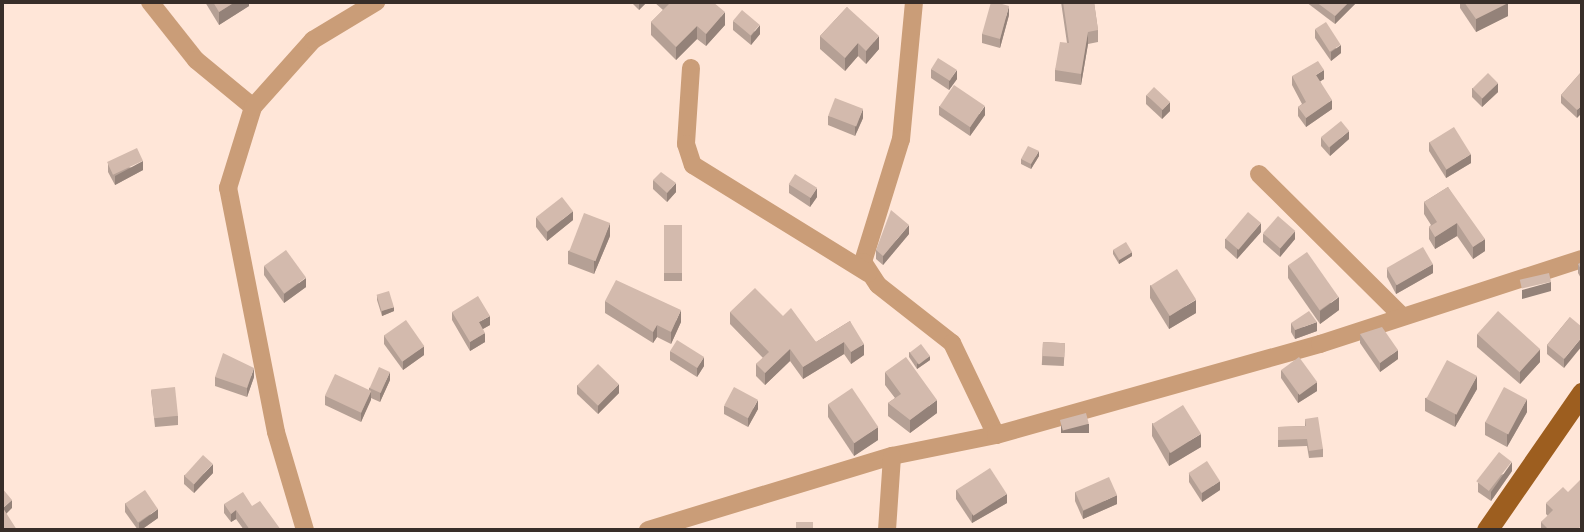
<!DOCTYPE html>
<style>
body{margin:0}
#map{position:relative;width:1584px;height:532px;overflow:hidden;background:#ffe6d8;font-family:"Space Grotesk",sans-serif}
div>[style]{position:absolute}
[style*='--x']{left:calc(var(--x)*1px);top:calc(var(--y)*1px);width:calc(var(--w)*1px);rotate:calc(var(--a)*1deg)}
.minor>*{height:18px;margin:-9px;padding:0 9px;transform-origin:9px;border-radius:9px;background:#ca9d78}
.major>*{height:21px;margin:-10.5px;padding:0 10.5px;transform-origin:10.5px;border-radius:10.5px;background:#9d5e1f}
.wall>*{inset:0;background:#b5a095;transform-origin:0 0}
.shaded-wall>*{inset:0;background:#948279;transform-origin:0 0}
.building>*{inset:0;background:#d3baad;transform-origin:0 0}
span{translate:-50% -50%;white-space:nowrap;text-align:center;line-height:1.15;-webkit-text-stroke:6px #fdf7f5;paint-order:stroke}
.frame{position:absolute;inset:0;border:4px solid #382e29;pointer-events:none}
</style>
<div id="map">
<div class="minor">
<i style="--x:150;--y:2;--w:74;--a:51.6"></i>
<i style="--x:196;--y:60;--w:74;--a:39.5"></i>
<i style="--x:914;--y:2;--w:138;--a:95.4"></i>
<i style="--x:901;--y:139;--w:129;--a:107.2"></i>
<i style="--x:863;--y:262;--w:27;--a:57"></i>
<i style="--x:878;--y:285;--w:94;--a:38.1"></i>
<i style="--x:952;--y:343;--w:102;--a:64.4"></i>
<i style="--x:691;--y:68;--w:76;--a:93.8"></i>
<i style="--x:686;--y:144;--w:22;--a:72"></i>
<i style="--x:693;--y:165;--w:206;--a:31.7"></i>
<i style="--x:1259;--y:174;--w:202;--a:44.8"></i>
<i style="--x:305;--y:530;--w:102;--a:-106.5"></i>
<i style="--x:276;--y:432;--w:249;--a:-101.1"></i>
<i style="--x:228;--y:188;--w:85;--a:-72.8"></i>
<i style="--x:253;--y:107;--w:90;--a:-48.2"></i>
<i style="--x:313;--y:40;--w:74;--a:-31.1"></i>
<i style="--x:648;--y:530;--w:255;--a:-16.9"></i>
<i style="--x:892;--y:456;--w:106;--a:-11.4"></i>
<i style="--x:996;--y:435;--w:337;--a:-15.7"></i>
<i style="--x:1320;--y:344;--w:275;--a:-18"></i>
<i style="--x:887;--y:530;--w:74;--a:-86.1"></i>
</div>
<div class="major">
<i style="--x:1487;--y:530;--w:167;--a:-55.3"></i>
</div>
<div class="wall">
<i style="clip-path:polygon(205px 2px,249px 2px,249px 6px,219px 25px)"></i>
<i style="clip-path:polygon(631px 2px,647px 2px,639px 10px)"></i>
<i style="clip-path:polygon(654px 2px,713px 2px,725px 25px,706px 46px,697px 39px,676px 60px,651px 35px,651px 22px,663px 10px)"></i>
<i style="clip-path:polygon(1061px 2px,1094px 2px,1098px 30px,1098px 42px,1088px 44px,1081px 85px,1055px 81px,1055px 70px,1067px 43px)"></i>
<i style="clip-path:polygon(1306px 2px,1357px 2px,1335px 24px)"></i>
<i style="clip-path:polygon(1460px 2px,1507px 2px,1508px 16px,1476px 32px,1460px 8px)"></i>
<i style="clip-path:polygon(847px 7px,879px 49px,866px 64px,858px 56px,845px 71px,820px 49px,820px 36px)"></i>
<i style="clip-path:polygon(1009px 15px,1000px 48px,982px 43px,982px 34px)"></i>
<i style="clip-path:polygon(733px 21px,760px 34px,751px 45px,733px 30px)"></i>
<i style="clip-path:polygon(1315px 29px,1341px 53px,1331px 61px,1315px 38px)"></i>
<i style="clip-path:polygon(931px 69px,957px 79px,949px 90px,931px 78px)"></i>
<i style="clip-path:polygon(1582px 71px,1577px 118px,1561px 103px,1561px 95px)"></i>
<i style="clip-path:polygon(1292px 76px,1324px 79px,1320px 81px,1332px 109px,1306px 127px,1298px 116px,1298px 107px,1302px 104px,1292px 85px)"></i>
<i style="clip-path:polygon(1472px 88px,1498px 92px,1482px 107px,1472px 97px)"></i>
<i style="clip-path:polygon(1146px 95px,1170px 111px,1162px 119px,1146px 104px)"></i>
<i style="clip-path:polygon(939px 106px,985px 115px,970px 136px,939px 115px)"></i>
<i style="clip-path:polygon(828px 116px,863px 118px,855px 136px,828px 125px)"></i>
<i style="clip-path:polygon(1321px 138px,1349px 139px,1330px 156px,1321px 146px)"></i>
<i style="clip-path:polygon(1429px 142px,1471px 163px,1446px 178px,1429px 151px)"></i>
<i style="clip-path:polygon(1039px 156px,1031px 169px,1021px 164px,1021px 159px)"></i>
<i style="clip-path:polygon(108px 163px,143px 170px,115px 185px,108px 172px)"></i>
<i style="clip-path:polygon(653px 180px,676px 192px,667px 202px,653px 189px)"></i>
<i style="clip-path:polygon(789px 184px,817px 197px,810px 207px,789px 193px)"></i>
<i style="clip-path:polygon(1448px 187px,1485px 251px,1473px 259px,1457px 236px,1435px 249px,1429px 239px,1429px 227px,1431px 225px,1424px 214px,1424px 202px)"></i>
<i style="clip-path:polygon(536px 218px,573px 220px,547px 241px,536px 227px)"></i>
<i style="left:664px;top:225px;width:18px;height:56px"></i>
<i style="clip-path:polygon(1261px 232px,1237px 259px,1225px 248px,1225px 239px)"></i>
<i style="clip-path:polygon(909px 234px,883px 265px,876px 259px,876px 250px)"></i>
<i style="clip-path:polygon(1263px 234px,1295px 239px,1280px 257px,1263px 242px)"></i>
<i style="clip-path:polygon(610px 236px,594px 274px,568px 264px,568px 251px)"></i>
<i style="clip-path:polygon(1113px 250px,1132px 256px,1119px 264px,1113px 254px)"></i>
<i style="clip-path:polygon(1582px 262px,1582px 280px,1578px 273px,1578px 264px)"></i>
<i style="clip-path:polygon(1288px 265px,1339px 310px,1320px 324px,1288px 278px)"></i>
<i style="clip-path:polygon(264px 266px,306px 287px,284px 303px,264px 275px)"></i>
<i style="clip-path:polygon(1387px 269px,1433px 273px,1396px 294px,1387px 277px)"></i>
<i style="clip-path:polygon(1150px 285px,1196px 313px,1169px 329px,1150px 298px)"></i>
<i style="clip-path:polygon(377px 295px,394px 311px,382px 316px,377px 300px)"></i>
<i style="clip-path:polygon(605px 301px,681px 322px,671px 344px,657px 337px,653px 343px,605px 313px)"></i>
<i style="clip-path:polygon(452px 312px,490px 325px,483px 329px,485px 342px,470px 351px,452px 320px)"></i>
<i style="clip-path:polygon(730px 312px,783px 316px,816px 342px,850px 321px,864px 355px,851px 364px,844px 354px,803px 379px,790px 361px,765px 385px,756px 376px,756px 364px,763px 358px,730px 324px)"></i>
<i style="clip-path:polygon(1570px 317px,1564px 368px,1547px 354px,1547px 345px)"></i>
<i style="clip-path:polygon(1291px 323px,1317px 331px,1295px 339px,1291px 332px)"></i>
<i style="clip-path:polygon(1360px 334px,1398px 359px,1380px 372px,1360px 343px)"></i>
<i style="clip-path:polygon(1477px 334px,1540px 362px,1520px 384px,1477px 347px)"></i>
<i style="clip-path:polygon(384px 335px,424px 355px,403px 370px,384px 344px)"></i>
<i style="left:1043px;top:342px;width:22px;height:23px;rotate:3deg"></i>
<i style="clip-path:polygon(670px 351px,704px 366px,697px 377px,670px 360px)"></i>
<i style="clip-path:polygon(909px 352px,930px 360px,917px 369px,909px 357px)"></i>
<i style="clip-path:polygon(1281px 370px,1317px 391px,1298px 403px,1281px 378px)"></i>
<i style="clip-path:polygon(885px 372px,937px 413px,910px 433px,888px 416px,888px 403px,895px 398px,885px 385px)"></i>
<i style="clip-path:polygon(215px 377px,254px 377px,247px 397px,215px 386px)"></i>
<i style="clip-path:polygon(390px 380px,380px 402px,371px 398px,361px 422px,325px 405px,325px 396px,369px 390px,369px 388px)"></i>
<i style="clip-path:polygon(577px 385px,619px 393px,598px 414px,577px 394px)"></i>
<i style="clip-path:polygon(1477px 389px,1455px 427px,1425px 411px,1425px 398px)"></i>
<i style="clip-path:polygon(151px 390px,178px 416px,178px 425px,155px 427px)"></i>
<i style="clip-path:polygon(828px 404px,878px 440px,854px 456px,828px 417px)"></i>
<i style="clip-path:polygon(724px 406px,758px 409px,748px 427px,724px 414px)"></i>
<i style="clip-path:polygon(1527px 412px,1507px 447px,1485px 435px,1485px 422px)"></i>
<i style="clip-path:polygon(1305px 419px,1323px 449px,1323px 457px,1309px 458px,1307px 446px,1278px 447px,1278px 427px,1305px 426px)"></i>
<i style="clip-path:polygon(1152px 423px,1201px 447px,1169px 466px,1152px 436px)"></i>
<i style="clip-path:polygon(1512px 471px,1491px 501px,1478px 492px,1478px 483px)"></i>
<i style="clip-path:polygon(213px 473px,194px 493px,184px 484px,184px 475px)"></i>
<i style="clip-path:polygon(1189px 473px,1220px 490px,1202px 502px,1189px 482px)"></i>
<i style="clip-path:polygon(956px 490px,1007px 503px,972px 523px,956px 499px)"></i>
<i style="clip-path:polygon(1075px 492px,1117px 504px,1083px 519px,1075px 501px)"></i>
<i style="clip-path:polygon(125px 503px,158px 518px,141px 530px,138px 530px,125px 512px)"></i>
<i style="clip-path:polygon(1546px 503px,1582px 530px,1541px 530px,1541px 522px,1548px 516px,1546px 514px)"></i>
<i style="clip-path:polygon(224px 504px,252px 506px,281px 530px,244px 530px,236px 519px,231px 522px,224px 513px)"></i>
</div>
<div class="shaded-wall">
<i style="clip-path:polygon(235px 2px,249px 2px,249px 6px,219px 25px,219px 12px)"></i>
<i style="clip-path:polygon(639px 2px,647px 2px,639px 10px)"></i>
<i style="clip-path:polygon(1349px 2px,1357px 2px,1335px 24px,1335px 16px)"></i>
<i style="clip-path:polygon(1508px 3px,1508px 16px,1476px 32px,1476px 19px)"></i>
<i style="clip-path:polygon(1009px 6px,1009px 15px,1000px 48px,1000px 39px)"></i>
<i style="clip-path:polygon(725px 12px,725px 25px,706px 46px,706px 34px)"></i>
<i style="clip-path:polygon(760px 25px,760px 34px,751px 45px,751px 36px)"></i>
<i style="clip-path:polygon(697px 26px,697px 39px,676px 60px,676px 47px)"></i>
<i style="clip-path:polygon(1088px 32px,1088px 44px,1081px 85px,1081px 74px)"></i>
<i style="clip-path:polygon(879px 36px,879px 49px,866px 64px,866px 51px)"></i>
<i style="clip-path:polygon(858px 43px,858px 56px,845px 71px,845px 58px)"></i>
<i style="clip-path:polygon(1341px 45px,1341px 53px,1331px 61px,1331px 52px)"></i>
<i style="clip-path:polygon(957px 70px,957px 79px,949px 90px,949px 81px)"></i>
<i style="clip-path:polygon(1324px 70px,1324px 79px,1316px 84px,1316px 75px)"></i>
<i style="clip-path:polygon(1498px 83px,1498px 92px,1482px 107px,1482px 98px)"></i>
<i style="clip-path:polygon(1332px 100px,1332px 109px,1306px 127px,1306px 118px)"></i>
<i style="clip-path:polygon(1170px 102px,1170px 111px,1162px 119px,1162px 110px)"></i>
<i style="clip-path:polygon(1582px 105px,1582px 113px,1577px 118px,1577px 110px)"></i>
<i style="clip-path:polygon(985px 106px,985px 115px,970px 136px,970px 127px)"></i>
<i style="clip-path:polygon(863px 109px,863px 118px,855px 136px,855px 127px)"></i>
<i style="clip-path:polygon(1349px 131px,1349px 139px,1330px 156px,1330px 147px)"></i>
<i style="clip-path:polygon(1039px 151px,1039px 156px,1031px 169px,1031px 164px)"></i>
<i style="clip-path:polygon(1471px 154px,1471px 163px,1446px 178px,1446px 170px)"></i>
<i style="clip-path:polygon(143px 161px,143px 170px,115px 185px,115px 176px)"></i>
<i style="clip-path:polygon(676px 183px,676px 192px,667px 202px,667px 193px)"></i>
<i style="clip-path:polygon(817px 188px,817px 197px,810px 207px,810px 198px)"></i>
<i style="clip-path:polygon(573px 211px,573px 220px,547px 241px,547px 232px)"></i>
<i style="clip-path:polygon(610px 223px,610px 236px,594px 274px,594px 261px)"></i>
<i style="clip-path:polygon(1261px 223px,1261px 232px,1237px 259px,1237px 250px)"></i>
<i style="clip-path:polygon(1457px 223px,1457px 236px,1435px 249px,1435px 237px)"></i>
<i style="clip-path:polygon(909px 225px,909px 234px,883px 265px,883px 256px)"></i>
<i style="clip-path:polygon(1295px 231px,1295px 239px,1280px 257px,1280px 248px)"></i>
<i style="clip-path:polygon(1485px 239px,1485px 251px,1473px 259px,1473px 247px)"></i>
<i style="clip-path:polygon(1132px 252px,1132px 256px,1119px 264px,1119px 259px)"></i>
<i style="clip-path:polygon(1433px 264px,1433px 273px,1396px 294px,1396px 285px)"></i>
<i style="clip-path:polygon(306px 278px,306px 287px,284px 303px,284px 294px)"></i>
<i style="clip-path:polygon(1551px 282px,1551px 291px,1522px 299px,1522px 290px)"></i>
<i style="clip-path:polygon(1339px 297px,1339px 310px,1320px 324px,1320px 311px)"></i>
<i style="clip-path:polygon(1196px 300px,1196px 313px,1169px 329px,1169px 316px)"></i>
<i style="clip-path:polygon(394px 307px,394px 311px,382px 316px,382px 311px)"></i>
<i style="clip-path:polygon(681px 310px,681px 322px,671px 344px,671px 332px)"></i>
<i style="clip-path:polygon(490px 316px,490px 325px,479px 331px,479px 322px)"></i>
<i style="clip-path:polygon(1317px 322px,1317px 331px,1295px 339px,1295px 330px)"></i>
<i style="clip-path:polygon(657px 325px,657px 337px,653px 343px,653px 332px)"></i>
<i style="clip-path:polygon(485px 333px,485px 342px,470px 351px,470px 342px)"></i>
<i style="clip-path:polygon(1582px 337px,1582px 346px,1564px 368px,1564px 359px)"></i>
<i style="clip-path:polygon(844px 342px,844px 354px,803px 379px,803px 367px)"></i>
<i style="clip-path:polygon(864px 344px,864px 355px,851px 364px,851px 352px)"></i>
<i style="clip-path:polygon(424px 346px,424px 355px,403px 370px,403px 361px)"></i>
<i style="clip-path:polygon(790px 349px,790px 361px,765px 385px,765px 373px)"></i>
<i style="clip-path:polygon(1540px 349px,1540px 362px,1520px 384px,1520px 371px)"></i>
<i style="clip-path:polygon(1398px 350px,1398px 359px,1380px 372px,1380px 363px)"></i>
<i style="clip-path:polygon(930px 356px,930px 360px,917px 369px,917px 364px)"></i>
<i style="clip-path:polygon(704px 357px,704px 366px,697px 377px,697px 368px)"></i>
<i style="clip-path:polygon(254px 368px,254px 377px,247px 397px,247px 388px)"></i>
<i style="clip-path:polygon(390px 372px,390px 380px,380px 402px,380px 393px)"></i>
<i style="clip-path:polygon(1477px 376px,1477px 389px,1455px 427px,1455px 414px)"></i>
<i style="clip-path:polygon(1317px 382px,1317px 391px,1298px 403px,1298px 394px)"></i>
<i style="clip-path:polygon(619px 384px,619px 393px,598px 414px,598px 405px)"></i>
<i style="clip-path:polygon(371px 391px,371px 400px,361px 422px,361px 413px)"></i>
<i style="clip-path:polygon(1527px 399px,1527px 412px,1507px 447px,1507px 434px)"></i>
<i style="clip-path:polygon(758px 400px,758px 409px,748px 427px,748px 418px)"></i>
<i style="clip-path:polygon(937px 400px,937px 413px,910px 433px,910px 420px)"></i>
<i style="left:1089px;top:424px;width:9px;height:28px;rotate:90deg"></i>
<i style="clip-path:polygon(878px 427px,878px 440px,854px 456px,854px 443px)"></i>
<i style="clip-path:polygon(1201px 434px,1201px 447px,1169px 466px,1169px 453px)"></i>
<i style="clip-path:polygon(1512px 462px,1512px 471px,1491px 501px,1491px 492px)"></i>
<i style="clip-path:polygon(213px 464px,213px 473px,194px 493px,194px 484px)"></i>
<i style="clip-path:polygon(1220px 481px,1220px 490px,1202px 502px,1202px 493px)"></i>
<i style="clip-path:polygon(1007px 494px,1007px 503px,972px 523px,972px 514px)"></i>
<i style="clip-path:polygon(1117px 495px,1117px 504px,1083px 519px,1083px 511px)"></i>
<i style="clip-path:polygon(12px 500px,12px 508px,3px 517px,3px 508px)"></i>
<i style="clip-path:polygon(158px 509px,158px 518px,141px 530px,139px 530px,139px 523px)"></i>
<i style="clip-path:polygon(236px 510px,236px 519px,231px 522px,231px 514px)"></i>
</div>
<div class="building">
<i style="clip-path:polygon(213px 2px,235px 2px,219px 12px)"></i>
<i style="clip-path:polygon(669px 2px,713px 2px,725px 12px,706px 34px,697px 26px,676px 47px,651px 22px,670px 3px)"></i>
<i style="clip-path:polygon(991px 2px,995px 2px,1009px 6px,1000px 39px,982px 34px)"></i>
<i style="clip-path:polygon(1063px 2px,1094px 2px,1098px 30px,1088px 32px,1081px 74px,1055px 70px,1060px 42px,1069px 43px)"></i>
<i style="clip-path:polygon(1316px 2px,1349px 2px,1335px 16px)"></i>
<i style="clip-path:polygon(1464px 2px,1507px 2px,1508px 3px,1476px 19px)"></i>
<i style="clip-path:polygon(847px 7px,879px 36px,866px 51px,858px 43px,845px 58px,820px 36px)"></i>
<i style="left:742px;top:10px;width:23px;height:14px;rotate:40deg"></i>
<i style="left:1326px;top:22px;width:27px;height:13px;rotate:57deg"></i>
<i style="left:938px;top:58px;width:22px;height:13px;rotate:32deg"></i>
<i style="clip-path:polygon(1318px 61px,1324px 70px,1316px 75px,1332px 100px,1306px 118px,1298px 107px,1306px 102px,1292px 76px)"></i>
<i style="clip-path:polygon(1582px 71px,1582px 105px,1577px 110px,1561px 95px)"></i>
<i style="left:1488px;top:73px;width:14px;height:22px;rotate:45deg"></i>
<i style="left:954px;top:85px;width:37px;height:26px;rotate:34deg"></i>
<i style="left:1154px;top:87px;width:22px;height:11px;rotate:43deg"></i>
<i style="left:835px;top:98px;width:30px;height:19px;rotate:21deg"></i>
<i style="left:1341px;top:121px;width:13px;height:26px;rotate:51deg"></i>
<i style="left:1454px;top:127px;width:32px;height:29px;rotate:58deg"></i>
<i style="clip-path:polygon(1028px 146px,1039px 151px,1031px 164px,1021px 159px)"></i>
<i style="left:137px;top:148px;width:14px;height:33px;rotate:65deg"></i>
<i style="clip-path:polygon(661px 172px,676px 183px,667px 193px,653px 180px)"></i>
<i style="left:795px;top:174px;width:26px;height:12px;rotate:32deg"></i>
<i style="clip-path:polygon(1448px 187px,1485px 239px,1473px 247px,1457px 223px,1435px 237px,1429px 227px,1437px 222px,1424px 202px)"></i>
<i style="left:562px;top:197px;width:18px;height:33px;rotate:52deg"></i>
<i style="clip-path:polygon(891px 210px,909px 225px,883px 256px,876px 250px)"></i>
<i style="left:1248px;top:212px;width:17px;height:35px;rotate:40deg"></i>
<i style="left:584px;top:213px;width:28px;height:41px;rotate:21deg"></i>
<i style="left:1278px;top:216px;width:23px;height:23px;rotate:41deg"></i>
<i style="left:664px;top:225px;width:18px;height:48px"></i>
<i style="left:1126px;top:242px;width:12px;height:15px;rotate:59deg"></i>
<i style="left:1423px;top:247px;width:20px;height:42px;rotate:60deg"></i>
<i style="left:286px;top:250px;width:34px;height:27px;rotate:54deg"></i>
<i style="left:1307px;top:252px;width:55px;height:23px;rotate:55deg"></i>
<i style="clip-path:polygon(1582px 262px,1582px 271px,1578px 264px)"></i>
<i style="left:1177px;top:269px;width:36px;height:31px;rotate:58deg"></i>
<i style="left:1549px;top:273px;width:9px;height:30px;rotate:77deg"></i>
<i style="clip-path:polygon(616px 280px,681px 310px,671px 332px,657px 325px,653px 332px,605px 301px)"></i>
<i style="clip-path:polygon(755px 288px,783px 316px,791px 308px,816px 342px,850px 321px,864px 344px,851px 352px,844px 342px,803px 367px,790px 349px,765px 373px,756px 364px,769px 352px,730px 312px)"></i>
<i style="left:389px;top:291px;width:17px;height:13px;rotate:73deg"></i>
<i style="clip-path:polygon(478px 296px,490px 316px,479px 322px,485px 333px,470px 342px,452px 312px)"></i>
<i style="clip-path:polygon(1309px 311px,1317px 322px,1295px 330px,1291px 323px)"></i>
<i style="left:1498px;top:311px;width:57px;height:31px;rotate:42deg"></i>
<i style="clip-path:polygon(1570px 317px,1582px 327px,1582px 337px,1564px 359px,1547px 345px)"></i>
<i style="left:406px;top:320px;width:32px;height:27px;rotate:55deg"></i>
<i style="clip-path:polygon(1382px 327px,1398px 350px,1380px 363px,1360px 334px)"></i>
<i style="left:677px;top:340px;width:32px;height:13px;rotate:32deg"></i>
<i style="left:1043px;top:342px;width:22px;height:14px;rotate:3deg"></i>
<i style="left:921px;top:344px;width:15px;height:14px;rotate:53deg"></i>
<i style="clip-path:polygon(223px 353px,254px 368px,247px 388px,215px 377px)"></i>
<i style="clip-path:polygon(906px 357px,937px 400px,910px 420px,888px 403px,901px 394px,885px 372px)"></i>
<i style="left:1299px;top:357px;width:31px;height:22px;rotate:54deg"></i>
<i style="left:1447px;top:360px;width:34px;height:44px;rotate:28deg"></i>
<i style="left:598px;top:364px;width:29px;height:30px;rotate:44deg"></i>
<i style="left:379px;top:367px;width:12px;height:23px;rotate:24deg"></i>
<i style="left:335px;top:374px;width:40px;height:24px;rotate:25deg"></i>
<i style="left:175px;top:387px;width:29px;height:24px;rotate:84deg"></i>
<i style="left:734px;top:387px;width:27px;height:21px;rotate:28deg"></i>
<i style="left:1504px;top:387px;width:26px;height:40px;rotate:28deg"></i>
<i style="left:852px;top:388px;width:47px;height:29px;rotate:56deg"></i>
<i style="left:1183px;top:405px;width:34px;height:36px;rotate:58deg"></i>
<i style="left:1086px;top:413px;width:11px;height:27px;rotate:75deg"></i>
<i style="clip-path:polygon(1318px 417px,1323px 449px,1309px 451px,1307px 439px,1278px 440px,1278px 427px,1306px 426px,1305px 419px)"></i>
<i style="left:1499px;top:452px;width:16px;height:37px;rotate:38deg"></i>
<i style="left:203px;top:455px;width:13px;height:28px;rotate:42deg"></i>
<i style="left:1207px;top:461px;width:24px;height:22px;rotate:57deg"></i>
<i style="left:990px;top:468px;width:31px;height:40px;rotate:57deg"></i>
<i style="left:1109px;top:477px;width:20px;height:37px;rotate:66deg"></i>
<i style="clip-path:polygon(1580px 480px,1582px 482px,1582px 525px,1577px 530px,1549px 530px,1541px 522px,1553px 510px,1546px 503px,1563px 487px,1568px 492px)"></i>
<i style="clip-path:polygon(2px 488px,12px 500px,3px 508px,17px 530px,3px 530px,2px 529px)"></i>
<i style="left:145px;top:490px;width:23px;height:24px;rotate:56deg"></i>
<i style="clip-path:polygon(243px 492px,252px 506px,260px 501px,281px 530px,250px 530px,236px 510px,231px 514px,224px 504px)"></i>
<i style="left:796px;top:522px;width:17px;height:8px"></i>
</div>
<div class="frame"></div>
</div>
